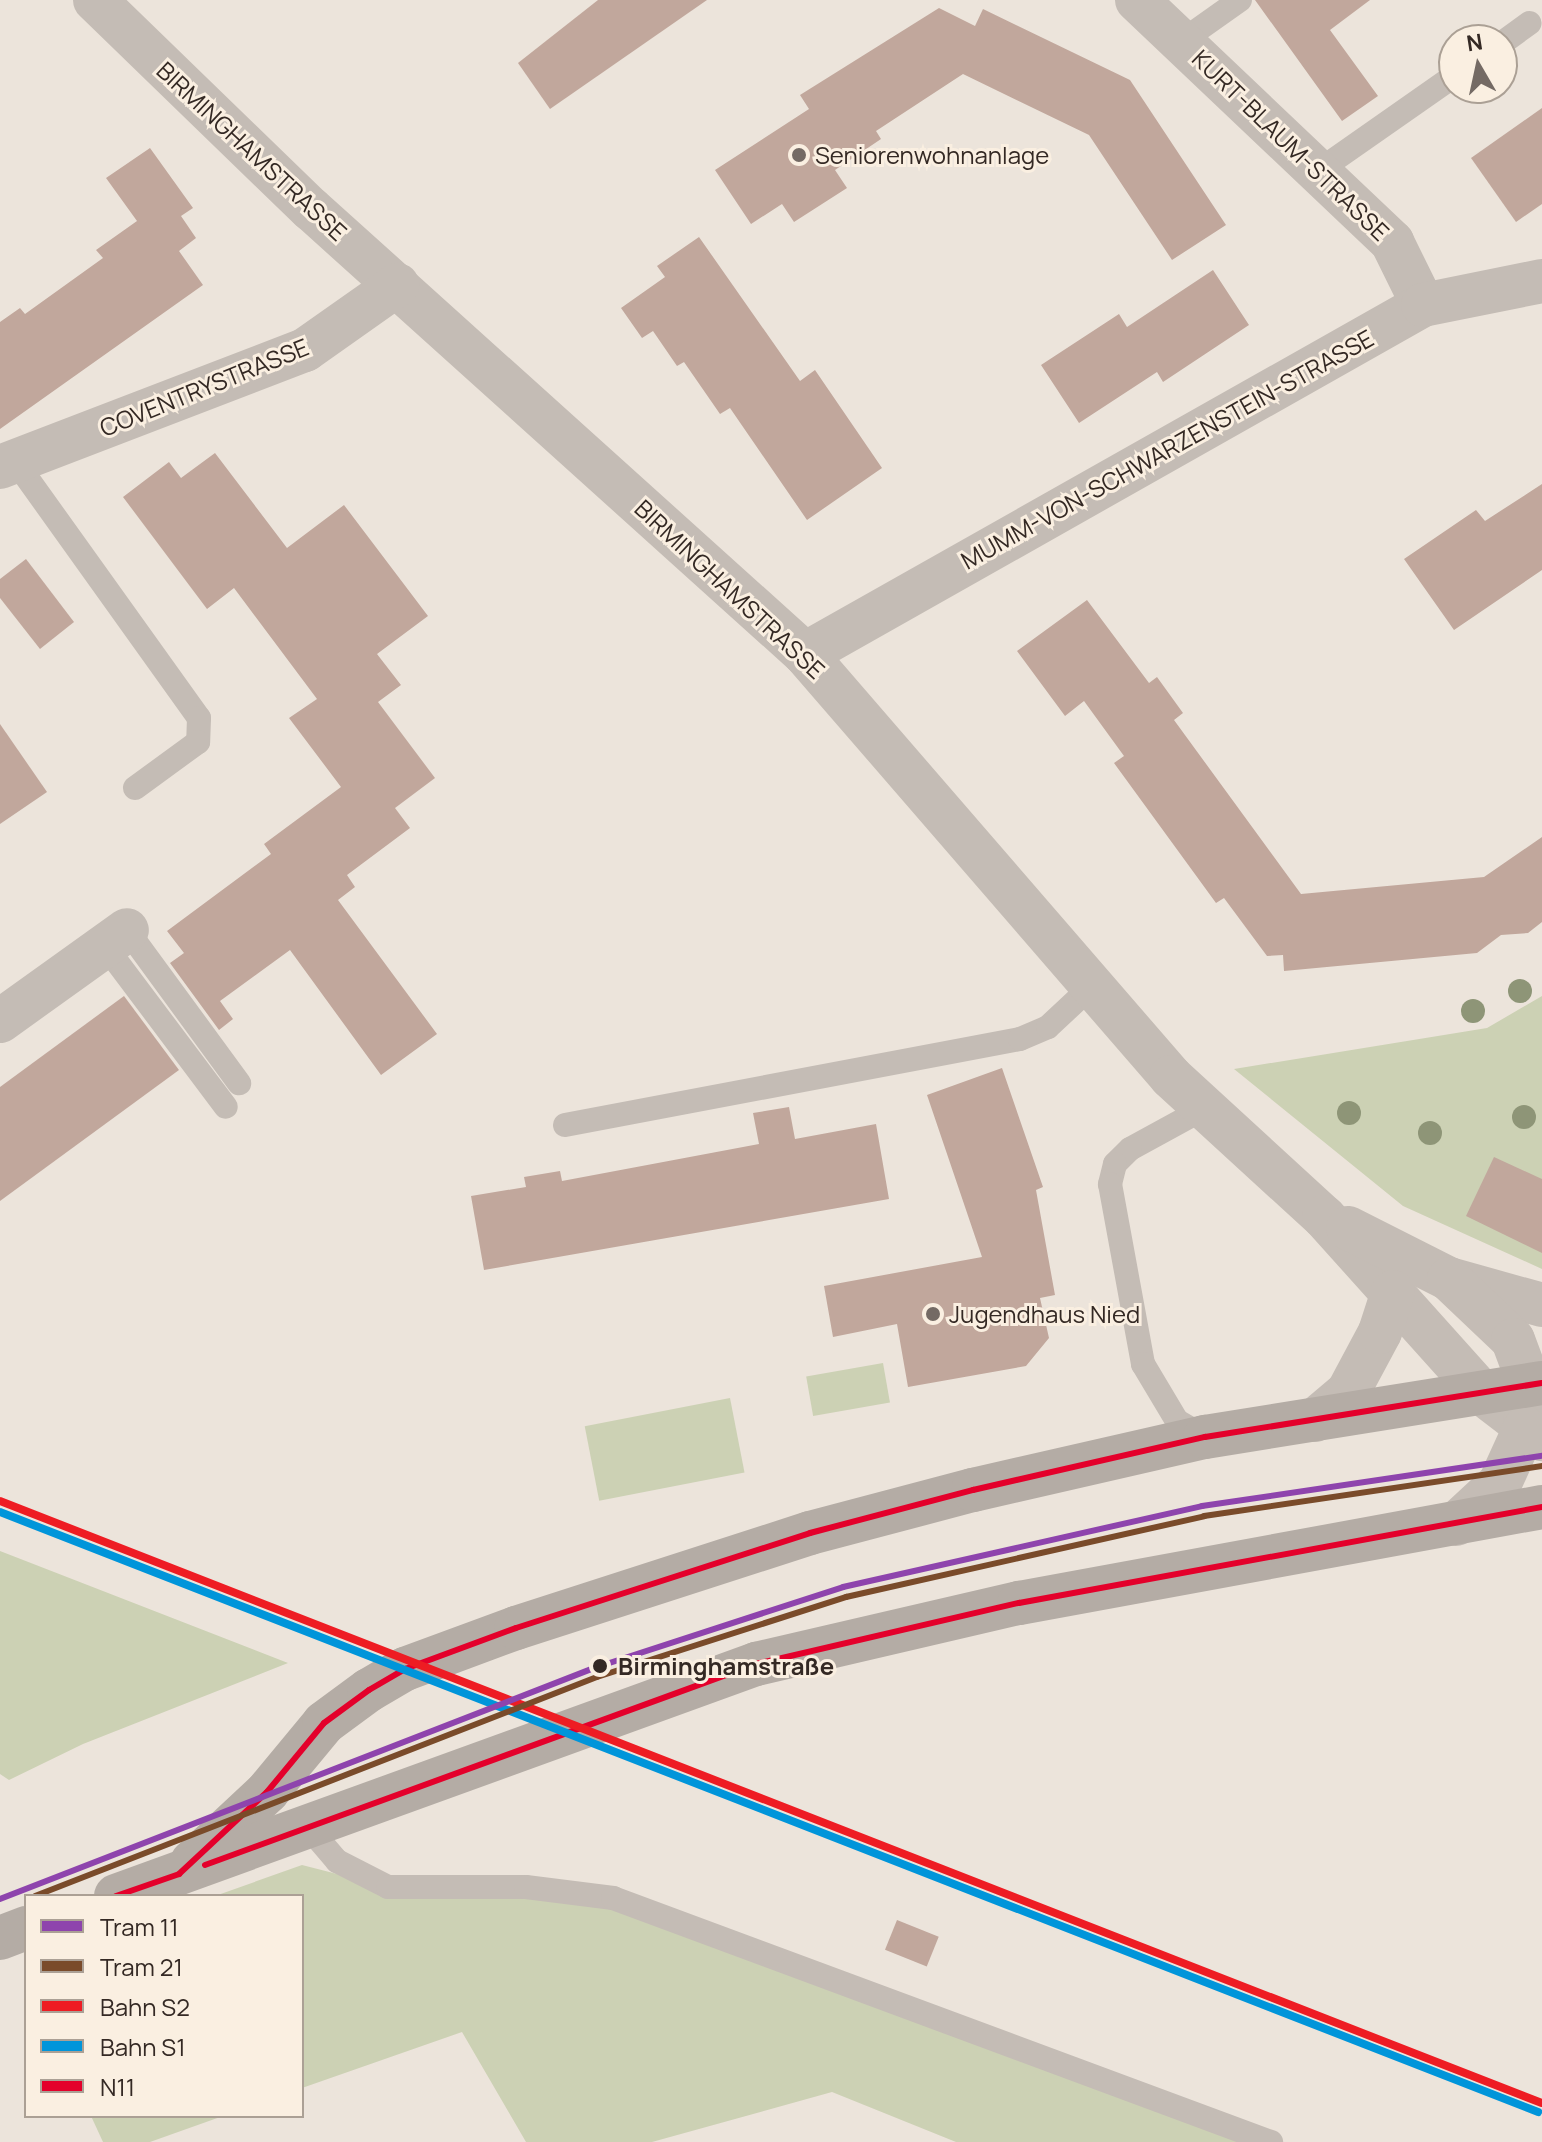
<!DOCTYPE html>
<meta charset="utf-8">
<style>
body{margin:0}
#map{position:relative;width:1542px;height:2142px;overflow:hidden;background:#ece4db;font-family:Manrope,sans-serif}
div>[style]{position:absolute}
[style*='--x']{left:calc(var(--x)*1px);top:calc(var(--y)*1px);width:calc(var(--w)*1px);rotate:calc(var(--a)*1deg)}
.green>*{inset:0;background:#ccd1b4;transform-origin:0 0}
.building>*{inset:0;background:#c1a79c;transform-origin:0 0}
.lane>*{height:24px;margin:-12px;padding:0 12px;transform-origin:12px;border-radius:12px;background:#c4bcb5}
.street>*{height:44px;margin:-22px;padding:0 22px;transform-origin:22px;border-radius:22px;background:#c4bcb5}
.secondary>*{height:44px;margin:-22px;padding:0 22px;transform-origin:22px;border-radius:22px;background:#b4aca5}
.bus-1>*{height:6px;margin:-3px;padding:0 3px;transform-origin:3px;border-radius:3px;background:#e4002b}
.rail-1>*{height:8px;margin:-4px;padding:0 4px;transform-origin:4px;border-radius:4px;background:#ee1c23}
.rail-2>*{height:8px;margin:-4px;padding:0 4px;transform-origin:4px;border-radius:4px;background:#0095da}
.tram-1>*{height:6px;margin:-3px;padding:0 3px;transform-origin:3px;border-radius:3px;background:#8e44ad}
.tram-2>*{height:6px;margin:-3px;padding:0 3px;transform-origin:3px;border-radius:3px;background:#7a4b2a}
.trees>*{width:24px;height:24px;margin:-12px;border-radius:50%;background:#8e9577}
.dots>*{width:22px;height:22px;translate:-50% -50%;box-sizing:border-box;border:4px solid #faefe1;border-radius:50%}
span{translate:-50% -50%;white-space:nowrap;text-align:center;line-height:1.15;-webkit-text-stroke:6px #faefe1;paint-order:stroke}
.street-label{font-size:24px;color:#342924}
.poi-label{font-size:24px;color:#342924}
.left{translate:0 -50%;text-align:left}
.stop-label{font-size:24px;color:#342924;font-weight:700}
.legend{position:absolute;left:24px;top:1894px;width:280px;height:224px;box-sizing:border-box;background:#faefe1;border:2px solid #aba095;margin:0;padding:10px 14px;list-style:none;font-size:24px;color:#342924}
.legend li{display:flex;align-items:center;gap:16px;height:40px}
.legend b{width:40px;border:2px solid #aba095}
.north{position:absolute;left:1438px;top:24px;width:80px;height:80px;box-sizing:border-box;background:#faefe1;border:2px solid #aba095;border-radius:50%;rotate:351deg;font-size:22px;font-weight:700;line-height:32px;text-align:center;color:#342924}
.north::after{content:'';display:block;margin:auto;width:28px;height:36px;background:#746a64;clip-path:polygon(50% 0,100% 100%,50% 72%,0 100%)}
</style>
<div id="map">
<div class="green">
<i style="clip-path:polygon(1542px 996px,1542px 1269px,1403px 1206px,1234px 1069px,1487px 1028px)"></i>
<i style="left:883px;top:1363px;width:40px;height:78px;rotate:80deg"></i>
<i style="left:730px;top:1398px;width:76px;height:148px;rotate:79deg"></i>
<i style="clip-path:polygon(0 1551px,288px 1663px,83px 1744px,9px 1780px,0 1774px)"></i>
<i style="clip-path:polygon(302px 1865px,388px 1887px,613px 1898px,1271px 2142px,956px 2142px,832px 2092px,652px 2142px,526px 2142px,462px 2032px,302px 2088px,302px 1896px,215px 1896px)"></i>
<i style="clip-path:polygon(91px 2116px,223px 2116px,150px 2142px,103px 2142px)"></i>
</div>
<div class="building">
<i style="clip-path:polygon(598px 0,707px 0,550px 109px,518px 63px)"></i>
<i style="clip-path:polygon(1255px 0,1370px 0,1330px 30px,1378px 96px,1342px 121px)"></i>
<i style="clip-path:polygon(939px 8px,975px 26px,983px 9px,1130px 80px,1226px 225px,1172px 260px,1089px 135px,963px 74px,876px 131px,881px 139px,835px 170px,847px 188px,794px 222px,782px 204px,751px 224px,715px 170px,809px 109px,800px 95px)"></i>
<i style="clip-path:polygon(1542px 108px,1542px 204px,1516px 222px,1471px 158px)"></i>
<i style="clip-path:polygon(150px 148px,193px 208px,181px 216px,196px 238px,179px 251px,203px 285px,0 429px,0 322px,20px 308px,25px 314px,103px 258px,96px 250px,137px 221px,106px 178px)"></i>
<i style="clip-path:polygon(699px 237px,800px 381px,815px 370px,882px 468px,807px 520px,730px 408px,720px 414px,684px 362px,677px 366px,653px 331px,642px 338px,621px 308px,665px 277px,657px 266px)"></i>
<i style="clip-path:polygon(1213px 270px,1249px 325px,1163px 382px,1157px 372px,1079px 423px,1041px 365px,1119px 314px,1127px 327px)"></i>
<i style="clip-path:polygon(215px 453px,287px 548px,344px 505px,428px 616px,377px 654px,401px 685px,378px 702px,435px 778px,395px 808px,410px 828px,347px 875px,355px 887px,338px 900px,437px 1034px,381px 1075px,290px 950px,220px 1001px,233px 1019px,219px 1030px,170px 963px,184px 953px,167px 931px,271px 854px,264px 844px,341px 787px,289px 718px,317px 699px,234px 588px,207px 609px,123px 497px,169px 462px,181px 478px)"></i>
<i style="clip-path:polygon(1542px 484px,1542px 570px,1454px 630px,1404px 559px,1476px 510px,1485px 521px)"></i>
<i style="clip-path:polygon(26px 559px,74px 622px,40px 649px,0 598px,0 579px)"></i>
<i style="clip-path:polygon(1087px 600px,1149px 683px,1157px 677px,1183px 713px,1174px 720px,1301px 894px,1484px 877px,1542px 837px,1542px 922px,1528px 933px,1501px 935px,1477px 953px,1284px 971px,1283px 955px,1267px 956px,1224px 898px,1216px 903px,1114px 763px,1124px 756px,1084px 701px,1065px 716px,1017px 651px)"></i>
<i style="clip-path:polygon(0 724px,47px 792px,0 824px)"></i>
<i style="clip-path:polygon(124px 996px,179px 1070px,0 1201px,0 1087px)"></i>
<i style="clip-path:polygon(1002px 1068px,1043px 1187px,1036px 1190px,1055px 1295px,1040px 1298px,1049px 1338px,1026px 1366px,908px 1387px,897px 1324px,833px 1337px,824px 1286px,982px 1257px,927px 1095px)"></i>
<i style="clip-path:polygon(789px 1107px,795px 1139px,876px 1124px,889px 1199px,484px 1270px,471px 1196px,526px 1187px,524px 1177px,560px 1171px,562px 1181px,759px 1144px,753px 1113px)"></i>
<i style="clip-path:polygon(1494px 1157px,1542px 1179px,1542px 1253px,1466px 1216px)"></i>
<i style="left:897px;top:1920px;width:45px;height:32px;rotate:22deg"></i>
</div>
<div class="lane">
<i style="--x:1182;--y:41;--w:71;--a:-35.3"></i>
<i style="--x:1502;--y:43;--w:34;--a:-36"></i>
<i style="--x:1321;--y:169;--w:162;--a:-35"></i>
<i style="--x:15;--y:461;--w:316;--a:54.4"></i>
<i style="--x:199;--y:718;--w:24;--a:92"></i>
<i style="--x:198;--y:742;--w:78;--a:143.9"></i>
<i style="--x:127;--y:930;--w:190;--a:53.8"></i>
<i style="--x:105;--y:946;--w:201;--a:53.1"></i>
<i style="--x:1205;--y:1108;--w:85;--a:151.3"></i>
<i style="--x:1130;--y:1149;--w:21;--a:135"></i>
<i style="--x:1115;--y:1164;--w:21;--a:104"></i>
<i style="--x:1110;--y:1184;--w:183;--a:79.6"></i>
<i style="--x:1143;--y:1364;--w:66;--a:59.2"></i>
<i style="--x:1177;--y:1421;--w:32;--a:30"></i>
<i style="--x:565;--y:1125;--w:463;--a:-10.7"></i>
<i style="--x:1020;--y:1039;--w:30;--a:-23"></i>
<i style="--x:1048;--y:1027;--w:60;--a:-43"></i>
<i style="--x:308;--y:1827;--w:45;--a:49.5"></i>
<i style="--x:337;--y:1861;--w:57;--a:27"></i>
<i style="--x:388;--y:1887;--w:138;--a:0"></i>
<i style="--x:526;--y:1887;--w:88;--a:7.2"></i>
<i style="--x:613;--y:1898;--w:702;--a:20.35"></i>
</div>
<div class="street">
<i style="--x:95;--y:0;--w:301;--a:44.1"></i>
<i style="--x:311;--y:209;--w:665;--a:42.01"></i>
<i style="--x:805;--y:654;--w:559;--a:49.13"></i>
<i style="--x:1171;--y:1077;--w:207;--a:42.5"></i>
<i style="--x:1324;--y:1217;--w:237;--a:48.1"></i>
<i style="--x:1482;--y:1393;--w:76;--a:37.5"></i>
<i style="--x:1137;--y:0;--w:352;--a:43.5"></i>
<i style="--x:1392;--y:242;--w:70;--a:63.8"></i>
<i style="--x:0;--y:467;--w:327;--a:-21"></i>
<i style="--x:305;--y:350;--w:113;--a:-35.2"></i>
<i style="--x:805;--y:654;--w:710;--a:-29.45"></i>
<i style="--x:1423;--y:305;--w:121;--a:-11.4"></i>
<i style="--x:0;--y:1021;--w:156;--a:-35.6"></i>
<i style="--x:1348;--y:1228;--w:113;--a:26.8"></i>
<i style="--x:1449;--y:1279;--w:97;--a:15.6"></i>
<i style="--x:1449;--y:1279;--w:88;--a:43.6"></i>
<i style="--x:1513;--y:1340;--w:46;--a:69.6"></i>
<i style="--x:1529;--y:1383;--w:45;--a:95.1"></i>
<i style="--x:1525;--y:1428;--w:60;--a:114.4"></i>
<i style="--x:1500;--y:1483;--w:60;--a:137"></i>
<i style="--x:1315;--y:1420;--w:43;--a:-40.3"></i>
<i style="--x:1348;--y:1392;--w:68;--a:-61.9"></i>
<i style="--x:1380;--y:1332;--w:42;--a:-72"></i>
</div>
<div class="secondary">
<i style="--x:192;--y:1862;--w:103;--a:-43"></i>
<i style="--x:267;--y:1792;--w:89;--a:-50.4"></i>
<i style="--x:324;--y:1723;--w:56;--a:-36.3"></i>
<i style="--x:369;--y:1690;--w:42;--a:-30.3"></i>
<i style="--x:405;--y:1669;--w:118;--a:-20.3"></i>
<i style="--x:516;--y:1628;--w:309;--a:-17.9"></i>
<i style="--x:810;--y:1533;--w:169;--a:-14.8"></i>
<i style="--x:973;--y:1490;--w:238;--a:-12.9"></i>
<i style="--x:1205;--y:1437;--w:341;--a:-9.1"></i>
<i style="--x:116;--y:1896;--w:681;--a:-19.93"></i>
<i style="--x:756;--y:1664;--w:270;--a:-13.1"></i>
<i style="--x:1019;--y:1603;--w:532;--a:-10.4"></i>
<i style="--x:0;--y:1938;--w:28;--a:-21"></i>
</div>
<div class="bus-1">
<i style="--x:205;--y:1865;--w:587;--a:-20.04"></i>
<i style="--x:756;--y:1664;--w:270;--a:-13.1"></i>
<i style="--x:1019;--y:1603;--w:532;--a:-10.4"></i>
<i style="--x:116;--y:1896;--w:67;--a:-19.2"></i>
<i style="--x:179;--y:1874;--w:120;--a:-43"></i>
<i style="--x:267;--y:1792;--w:89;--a:-50.4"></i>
<i style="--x:324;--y:1723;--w:56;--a:-36.3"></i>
<i style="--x:369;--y:1690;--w:42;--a:-30.3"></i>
<i style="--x:405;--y:1669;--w:118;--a:-20.3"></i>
<i style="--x:516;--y:1628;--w:309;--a:-17.9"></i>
<i style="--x:810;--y:1533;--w:169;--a:-14.8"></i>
<i style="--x:973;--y:1490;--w:238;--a:-12.9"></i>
<i style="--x:1205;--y:1437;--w:341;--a:-9.1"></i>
</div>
<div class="rail-1">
<i style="--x:0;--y:1501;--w:1655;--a:21.33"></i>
</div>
<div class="rail-2">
<i style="--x:0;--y:1512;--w:1651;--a:21.31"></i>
</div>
<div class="tram-1">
<i style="--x:0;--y:1899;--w:637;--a:-21.25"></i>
<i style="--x:594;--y:1668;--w:262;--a:-18"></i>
<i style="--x:843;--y:1587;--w:368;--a:-12.7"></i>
<i style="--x:1202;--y:1506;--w:344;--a:-8.4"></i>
</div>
<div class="tram-2">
<i style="--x:35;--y:1896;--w:603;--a:-21.29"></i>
<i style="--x:597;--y:1677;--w:262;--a:-17.8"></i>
<i style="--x:846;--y:1597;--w:367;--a:-12.7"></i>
<i style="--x:1204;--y:1516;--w:342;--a:-8.4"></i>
</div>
<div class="trees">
<i style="left:1520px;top:991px"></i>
<i style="left:1473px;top:1011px"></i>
<i style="left:1349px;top:1113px"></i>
<i style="left:1524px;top:1117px"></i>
<i style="left:1430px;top:1133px"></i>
</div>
<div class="dots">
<i style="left:799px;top:155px;background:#746a64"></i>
<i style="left:933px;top:1314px;background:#746a64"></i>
<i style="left:600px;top:1666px;background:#342924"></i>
</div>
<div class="street-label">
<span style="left:1291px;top:145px;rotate:44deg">KURT-BLAUM-STRASSE</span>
<span style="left:252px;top:151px;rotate:43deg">BIRMINGHAMSTRASSE</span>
<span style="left:204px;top:387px;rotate:-22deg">COVENTRYSTRASSE</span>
<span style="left:1167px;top:449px;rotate:-29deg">MUMM-VON-SCHWARZENSTEIN-STRASSE</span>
<span style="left:730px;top:589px;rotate:43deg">BIRMINGHAMSTRASSE</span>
</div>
<div class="poi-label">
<span class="left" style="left:815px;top:155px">Seniorenwohnanlage</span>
<span class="left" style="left:949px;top:1314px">Jugendhaus Nied</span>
</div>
<div class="stop-label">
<span class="left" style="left:618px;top:1666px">Birminghamstraße</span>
</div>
<ul class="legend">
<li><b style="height:10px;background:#8e44ad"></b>Tram 11</li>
<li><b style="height:10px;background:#7a4b2a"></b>Tram 21</li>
<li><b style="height:10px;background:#ee1c23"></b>Bahn S2</li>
<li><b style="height:10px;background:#0095da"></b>Bahn S1</li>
<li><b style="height:10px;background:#e4002b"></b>N11</li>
</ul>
<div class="north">N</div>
</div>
